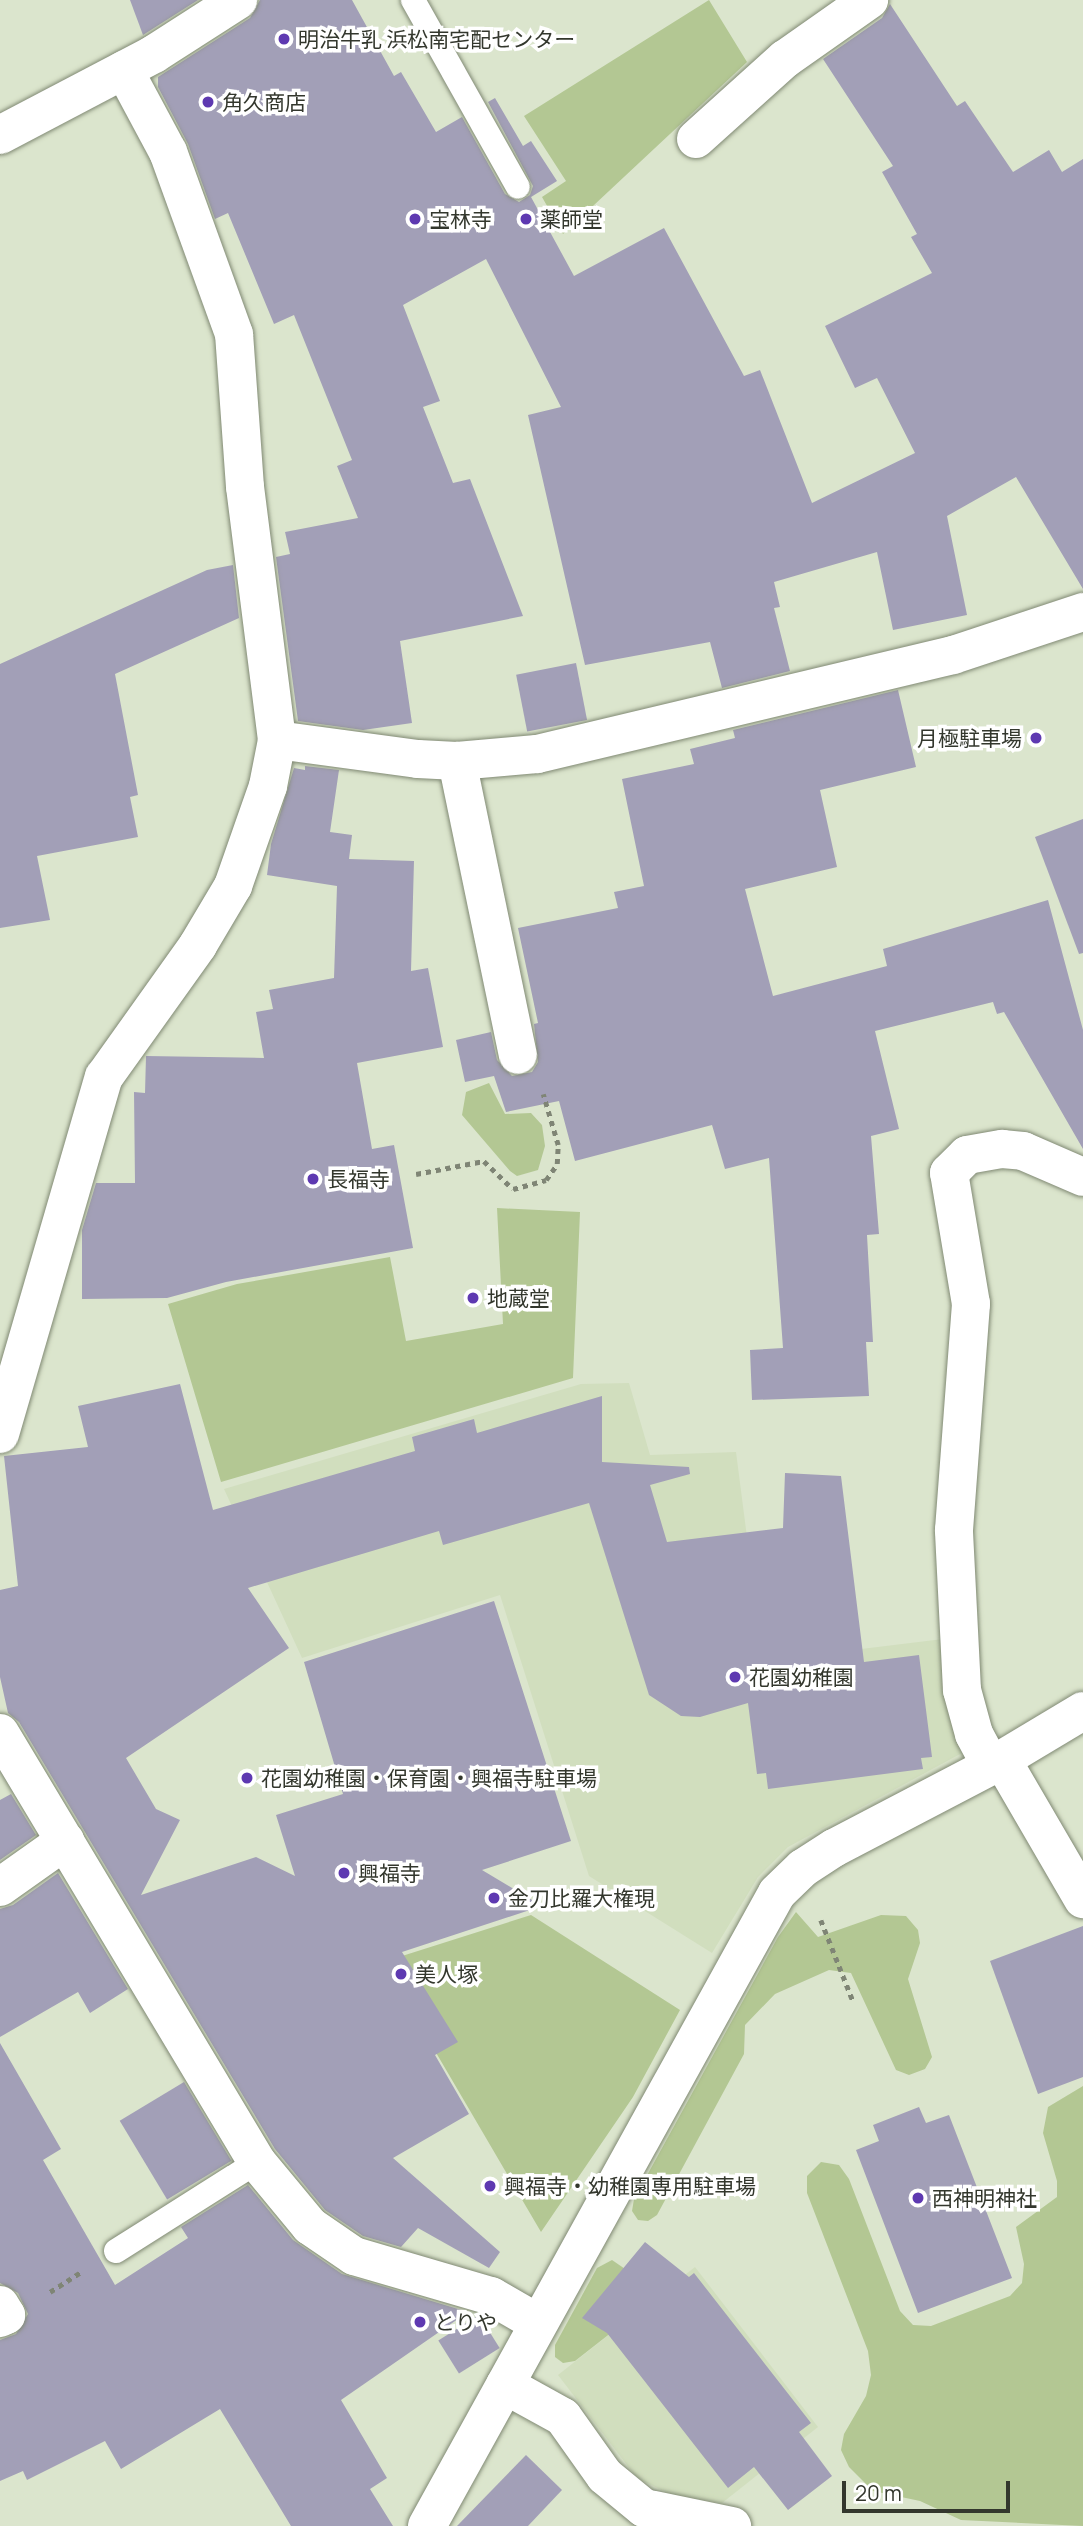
<!DOCTYPE html>
<meta charset="utf-8">
<style>
body{margin:0}
#map{position:relative;width:1083px;height:2526px;overflow:hidden;background:#dbe5cd;font-family:Manrope,"Noto Sans JP",sans-serif}
div>[style]{position:absolute}
[style*='--x']{left:calc(var(--x)*1px);top:calc(var(--y)*1px);width:calc(var(--w)*1px);rotate:calc(var(--a)*1deg)}
.built>*{inset:0;background:#d1debe}
.green>*{inset:0;background:#b3c793}
.building>*{inset:0;background:#a29fb7;transform-origin:0 0}
.path>*{height:4.5px;margin-top:-2.25px;transform-origin:0;background:repeating-linear-gradient(90deg,#7f8575 0 5px,transparent 0 10px)}
.roads{filter:drop-shadow(0 0 2px #808973) drop-shadow(0 0 2px #808973)}
.service>*{height:24px;margin:-12px;padding:0 12px;transform-origin:12px;border-radius:12px;background:#fff}
.minor>*{height:38px;margin:-19px;padding:0 19px;transform-origin:19px;border-radius:19px;background:#fff}
.dots>*{width:19px;height:19px;translate:-50% -50%;box-sizing:border-box;border:4px solid #fff;border-radius:50%}
span{translate:-50% -50%;white-space:nowrap;text-align:center;line-height:1.15;-webkit-text-stroke:7px #fff;paint-order:stroke}
.poi-label{font-size:21px;color:#33372d}
.left{translate:0 -50%;text-align:left}
.right{translate:-100% -50%;text-align:right}
.scale{position:absolute;left:842px;top:2481px;width:168px;height:32px;box-sizing:border-box;border:4px solid #33372d;border-top:0;padding-left:9px;font-size:21px;line-height:24px;white-space:nowrap;color:#33372d;-webkit-text-stroke:5px #fff;paint-order:stroke}
</style>
<div id="map">
<div class="built">
<i style="clip-path:polygon(629px 1383px,650px 1455px,736px 1452px,763px 1661px,943px 1639px,962px 1753px,788px 1847px,758px 1877px,712px 1953px,589px 1876px,500px 1595px,302px 1658px,224px 1489px,581px 1384px)"></i>
<i style="clip-path:polygon(695px 2267px,818px 2427px,722px 2503px,674px 2496px,637px 2478px,558px 2375px)"></i>
</div>
<div class="green">
<i style="clip-path:polygon(709px 0,747px 62px,563px 234px,542px 197px,566px 181px,524px 116px)"></i>
<i style="clip-path:polygon(489px 1083px,505px 1114px,531px 1113px,542px 1125px,545px 1146px,538px 1170px,517px 1176px,510px 1171px,462px 1115px,466px 1092px)"></i>
<i style="clip-path:polygon(497px 1208px,580px 1212px,573px 1378px,221px 1482px,168px 1304px,237px 1284px,390px 1257px,406px 1341px,503px 1324px)"></i>
<i style="clip-path:polygon(796px 1912px,818px 1937px,881px 1915px,906px 1916px,918px 1930px,920px 1943px,908px 1979px,932px 2057px,925px 2069px,909px 2075px,896px 2070px,851px 1973px,829px 1970px,775px 1994px,745px 2025px,744px 2054px,657px 2215px,648px 2221px,638px 2220px,632px 2211px,634px 2199px,778px 1937px)"></i>
<i style="clip-path:polygon(531px 1915px,680px 2010px,633px 2097px,541px 2232px,421px 2027px,358px 1970px)"></i>
<i style="clip-path:polygon(1083px 2086px,1083px 2526px,961px 2520px,920px 2501px,873px 2491px,849px 2467px,841px 2450px,844px 2434px,866px 2396px,871px 2375px,868px 2351px,807px 2193px,807px 2176px,821px 2162px,839px 2165px,849px 2179px,900px 2311px,913px 2325px,931px 2326px,1010px 2296px,1022px 2283px,1024px 2264px,1016px 2227px,1057px 2197px,1057px 2181px,1043px 2133px,1048px 2107px)"></i>
<i style="clip-path:polygon(612px 2260px,644px 2282px,644px 2307px,575px 2361px,563px 2363px,555px 2357px,555px 2345px,597px 2268px)"></i>
</div>
<div class="building">
<i style="clip-path:polygon(130px 0,198px 0,143px 35px)"></i>
<i style="clip-path:polygon(260px 0,352px 0,394px 76px,401px 72px,436px 132px,462px 117px,505px 194px,519px 202px,530px 195px,533px 186px,488px 102px,495px 98px,523px 146px,531px 141px,557px 181px,531px 197px,574px 276px,664px 228px,744px 376px,760px 370px,812px 503px,915px 453px,877px 378px,855px 388px,825px 326px,932px 273px,911px 237px,917px 234px,882px 172px,893px 166px,823px 59px,882px 18px,890px 4px,957px 106px,965px 101px,1013px 172px,1049px 150px,1062px 172px,1083px 159px,1083px 589px,1016px 477px,947px 516px,967px 615px,893px 630px,877px 552px,774px 582px,780px 607px,774px 608px,790px 671px,722px 688px,710px 642px,585px 665px,528px 415px,561px 407px,486px 259px,403px 305px,440px 401px,423px 407px,453px 483px,470px 479px,523px 616px,400px 641px,412px 723px,363px 730px,298px 721px,276px 557px,290px 554px,285px 532px,358px 518px,337px 466px,352px 460px,294px 315px,274px 324px,228px 213px,215px 219px,188px 144px,158px 87px,158px 77px,250px 18px)"></i>
<i style="clip-path:polygon(233px 565px,239px 618px,115px 674px,138px 795px,130px 797px,138px 837px,37px 856px,50px 920px,0 928px,0 664px,207px 570px)"></i>
<i style="left:576px;top:663px;width:58px;height:61px;rotate:79deg"></i>
<i style="clip-path:polygon(898px 690px,916px 767px,820px 790px,837px 867px,745px 889px,773px 996px,887px 966px,883px 949px,1048px 900px,1083px 1030px,1083px 1149px,1004px 1012px,997px 1014px,993px 1002px,875px 1031px,899px 1129px,871px 1136px,879px 1234px,867px 1235px,873px 1342px,866px 1342px,869px 1396px,752px 1400px,750px 1350px,783px 1348px,769px 1158px,725px 1169px,712px 1125px,575px 1161px,559px 1101px,506px 1112px,494px 1076px,465px 1082px,456px 1040px,491px 1032px,497px 1060px,512px 1076px,532px 1072px,538px 1062px,534px 1024px,538px 1023px,518px 928px,618px 908px,614px 892px,644px 886px,622px 779px,694px 764px,690px 749px,735px 738px,733px 730px)"></i>
<i style="clip-path:polygon(305px 766px,339px 770px,330px 832px,352px 835px,349px 859px,414px 861px,411px 971px,428px 968px,443px 1047px,357px 1063px,372px 1149px,394px 1145px,413px 1248px,226px 1282px,167px 1298px,82px 1299px,82px 1230px,96px 1183px,135px 1183px,134px 1092px,145px 1093px,146px 1056px,264px 1058px,256px 1012px,273px 1009px,269px 990px,334px 978px,337px 886px,267px 875px,271px 844px,294px 768px,305px 770px)"></i>
<i style="clip-path:polygon(1083px 819px,1083px 953px,1079px 954px,1035px 837px)"></i>
<i style="clip-path:polygon(180px 1384px,213px 1510px,415px 1451px,412px 1437px,474px 1419px,477px 1433px,602px 1396px,602px 1462px,689px 1467px,690px 1474px,650px 1485px,667px 1542px,783px 1528px,785px 1473px,841px 1476px,864px 1662px,919px 1655px,932px 1757px,921px 1758px,923px 1769px,768px 1789px,766px 1773px,757px 1774px,748px 1703px,700px 1717px,681px 1716px,649px 1695px,589px 1503px,443px 1545px,439px 1531px,248px 1588px,289px 1648px,126px 1758px,156px 1809px,180px 1820px,141px 1895px,256px 1857px,295px 1876px,276px 1815px,343px 1794px,304px 1662px,494px 1601px,571px 1841px,482px 1870px,542px 1906px,402px 1952px,458px 2042px,435px 2055px,469px 2114px,393px 2158px,500px 2252px,489px 2268px,418px 2228px,401px 2247px,363px 2236px,325px 2210px,275px 2149px,19px 1722px,8px 1713px,0 1677px,0 1590px,18px 1586px,4px 1456px,88px 1447px,78px 1406px)"></i>
<i style="clip-path:polygon(11px 1794px,36px 1835px,0 1860px,0 1800px)"></i>
<i style="clip-path:polygon(58px 1873px,128px 1989px,90px 2013px,78px 1992px,0 2037px,0 1909px,13px 1905px)"></i>
<i style="clip-path:polygon(1083px 1926px,1083px 2077px,1038px 2094px,990px 1961px)"></i>
<i style="clip-path:polygon(0 2043px,61px 2149px,43px 2160px,115px 2285px,188px 2238px,181px 2227px,248px 2185px,293px 2240px,342px 2274px,468px 2312px,341px 2400px,387px 2478px,370px 2489px,393px 2526px,291px 2526px,220px 2409px,121px 2469px,105px 2441px,27px 2480px,23px 2471px,0 2481px,0 2340px,16px 2334px,28px 2314px,18px 2293px,0 2283px)"></i>
<i style="left:184px;top:2082px;width:92px;height:75px;rotate:59deg"></i>
<i style="clip-path:polygon(919px 2107px,926px 2123px,949px 2115px,1012px 2278px,918px 2313px,856px 2150px,879px 2141px,873px 2125px)"></i>
<i style="clip-path:polygon(645px 2242px,689px 2277px,694px 2273px,811px 2423px,799px 2432px,832px 2476px,788px 2510px,754px 2467px,728px 2488px,607px 2333px,582px 2318px)"></i>
<i style="left:479px;top:2315px;width:39px;height:48px;rotate:58deg"></i>
<i style="clip-path:polygon(526px 2455px,562px 2490px,528px 2526px,457px 2526px)"></i>
</div>
<div class="path">
<i style="--x:416;--y:1174;--w:69;--a:-10.8"></i>
<i style="--x:484;--y:1161;--w:40;--a:44"></i>
<i style="--x:513;--y:1189;--w:34;--a:-15"></i>
<i style="--x:546;--y:1180;--w:19;--a:-55"></i>
<i style="--x:557;--y:1164;--w:19;--a:-87"></i>
<i style="--x:558;--y:1145;--w:53;--a:-106.4"></i>
<i style="--x:821;--y:1920;--w:87;--a:68.4"></i>
<i style="--x:50;--y:2292;--w:37;--a:-33"></i>
</div>
<div class="roads">
<div class="service">
<i style="--x:413;--y:0;--w:214;--a:60.7"></i>
<i style="--x:116;--y:2251;--w:167;--a:-32.3"></i>
</div>
<div class="minor">
<i style="--x:0;--y:135;--w:174;--a:-27.7"></i>
<i style="--x:154;--y:54;--w:100;--a:-32.7"></i>
<i style="--x:696;--y:139;--w:120;--a:-42"></i>
<i style="--x:785;--y:59;--w:103;--a:-35.1"></i>
<i style="--x:277;--y:740;--w:142;--a:7.7"></i>
<i style="--x:418;--y:759;--w:39;--a:3"></i>
<i style="--x:457;--y:761;--w:80;--a:-5"></i>
<i style="--x:537;--y:754;--w:428;--a:-13.4"></i>
<i style="--x:953;--y:655;--w:137;--a:-18.3"></i>
<i style="--x:457;--y:761;--w:300;--a:78.3"></i>
<i style="--x:0;--y:1434;--w:372;--a:-73.8"></i>
<i style="--x:104;--y:1077;--w:162;--a:-54.5"></i>
<i style="--x:198;--y:945;--w:69;--a:-59.3"></i>
<i style="--x:233;--y:886;--w:106;--a:-70.7"></i>
<i style="--x:268;--y:786;--w:47;--a:-78.9"></i>
<i style="--x:277;--y:740;--w:255;--a:-97.2"></i>
<i style="--x:245;--y:487;--w:153;--a:-94.1"></i>
<i style="--x:234;--y:334;--w:194;--a:-109.9"></i>
<i style="--x:168;--y:152;--w:93;--a:-118.2"></i>
<i style="--x:0;--y:1733;--w:500;--a:59.08"></i>
<i style="--x:257;--y:2162;--w:83;--a:50.4"></i>
<i style="--x:310;--y:2226;--w:53;--a:34.3"></i>
<i style="--x:354;--y:2256;--w:143;--a:16.3"></i>
<i style="--x:491;--y:2296;--w:54;--a:29.9"></i>
<i style="--x:1002;--y:1760;--w:161;--a:59.8"></i>
<i style="--x:991;--y:1766;--w:36;--a:-118"></i>
<i style="--x:974;--y:1734;--w:46;--a:-105.3"></i>
<i style="--x:962;--y:1690;--w:160;--a:-92.9"></i>
<i style="--x:954;--y:1530;--w:227;--a:-85.7"></i>
<i style="--x:971;--y:1304;--w:133;--a:-99.5"></i>
<i style="--x:949;--y:1173;--w:25;--a:-45"></i>
<i style="--x:967;--y:1155;--w:36;--a:-10"></i>
<i style="--x:1002;--y:1149;--w:21;--a:5"></i>
<i style="--x:1023;--y:1151;--w:65;--a:23.4"></i>
<i style="--x:0;--y:1887;--w:80;--a:-35.3"></i>
<i style="--x:0;--y:2305;--w:12;--a:59"></i>
<i style="--x:6;--y:2315;--w:7;--a:153"></i>
<i style="--x:505;--y:2385;--w:66;--a:28.9"></i>
<i style="--x:563;--y:2417;--w:72;--a:54.6"></i>
<i style="--x:605;--y:2476;--w:50;--a:39.4"></i>
<i style="--x:644;--y:2508;--w:90;--a:11.6"></i>
<i style="--x:427;--y:2526;--w:723;--a:-61.06"></i>
<i style="--x:777;--y:1893;--w:36;--a:-44"></i>
<i style="--x:803;--y:1868;--w:37;--a:-33"></i>
<i style="--x:834;--y:1848;--w:177;--a:-27.6"></i>
<i style="--x:991;--y:1766;--w:107;--a:-30.9"></i>
</div>
</div>
<div class="dots">
<i style="left:284px;top:39px;background:#5e39b1"></i>
<i style="left:208px;top:102px;background:#5e39b1"></i>
<i style="left:415px;top:219px;background:#5e39b1"></i>
<i style="left:526px;top:219px;background:#5e39b1"></i>
<i style="left:1036px;top:738px;background:#5e39b1"></i>
<i style="left:313px;top:1179px;background:#5e39b1"></i>
<i style="left:473px;top:1298px;background:#5e39b1"></i>
<i style="left:735px;top:1677px;background:#5e39b1"></i>
<i style="left:247px;top:1778px;background:#5e39b1"></i>
<i style="left:344px;top:1873px;background:#5e39b1"></i>
<i style="left:494px;top:1898px;background:#5e39b1"></i>
<i style="left:401px;top:1974px;background:#5e39b1"></i>
<i style="left:490px;top:2186px;background:#5e39b1"></i>
<i style="left:918px;top:2198px;background:#5e39b1"></i>
<i style="left:420px;top:2322px;background:#5e39b1"></i>
</div>
<div class="poi-label">
<span class="left" style="left:298px;top:39px">明治牛乳 浜松南宅配センター</span>
<span class="left" style="left:222px;top:102px">角久商店</span>
<span class="left" style="left:429px;top:219px">宝林寺</span>
<span class="left" style="left:540px;top:219px">薬師堂</span>
<span class="right" style="left:1022px;top:738px">月極駐車場</span>
<span class="left" style="left:327px;top:1179px">長福寺</span>
<span class="left" style="left:487px;top:1298px">地蔵堂</span>
<span class="left" style="left:749px;top:1677px">花園幼稚園</span>
<span class="left" style="left:261px;top:1778px">花園幼稚園・保育園・興福寺駐車場</span>
<span class="left" style="left:358px;top:1873px">興福寺</span>
<span class="left" style="left:508px;top:1898px">金刀比羅大権現</span>
<span class="left" style="left:415px;top:1974px">美人塚</span>
<span class="left" style="left:504px;top:2186px">興福寺・幼稚園専用駐車場</span>
<span class="left" style="left:932px;top:2198px">西神明神社</span>
<span class="left" style="left:434px;top:2322px">とりや</span>
</div>
<div class="scale">20 m</div>
</div>
